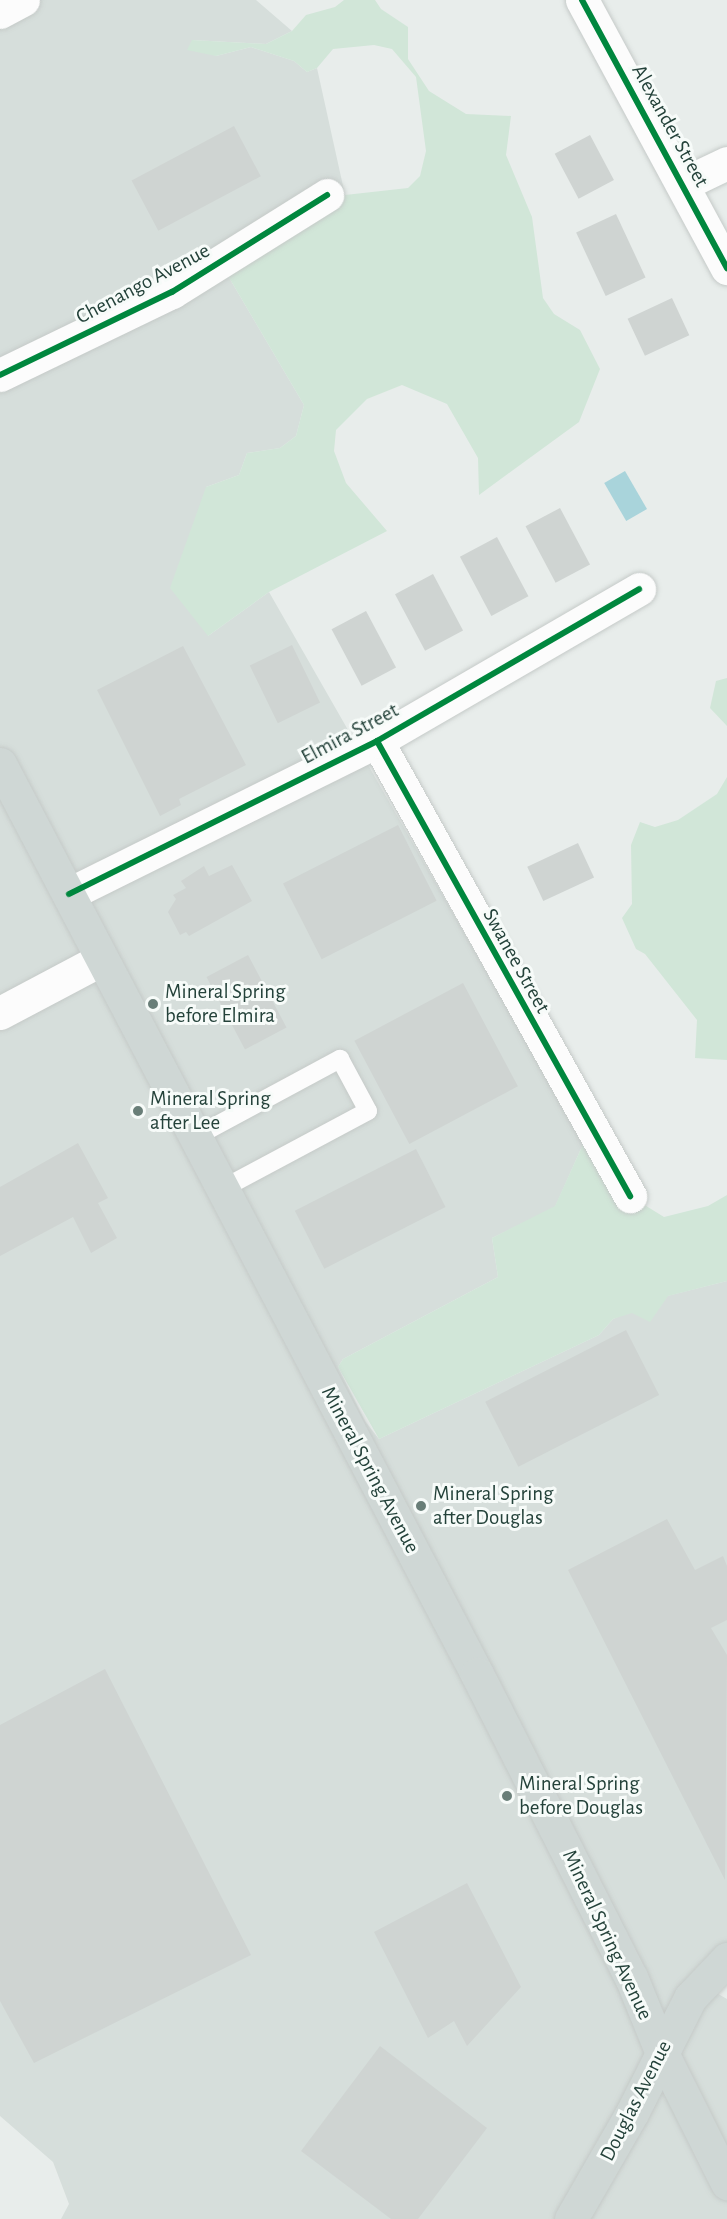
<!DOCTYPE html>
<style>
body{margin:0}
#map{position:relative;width:727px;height:2219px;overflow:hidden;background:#e8edeb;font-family:"Alegreya Sans",sans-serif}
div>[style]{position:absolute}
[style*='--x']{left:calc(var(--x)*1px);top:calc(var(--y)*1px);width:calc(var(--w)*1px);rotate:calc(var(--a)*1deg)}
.built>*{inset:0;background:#d6dedb}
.green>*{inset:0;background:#d1e6d8}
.water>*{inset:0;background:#a9d4db;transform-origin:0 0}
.building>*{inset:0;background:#cfd4d2;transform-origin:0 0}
.roads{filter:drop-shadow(0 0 2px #c5cac8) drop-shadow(0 0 2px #c5cac8)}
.service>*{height:18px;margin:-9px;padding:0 9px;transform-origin:9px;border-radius:9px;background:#fcfcfc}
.minor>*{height:33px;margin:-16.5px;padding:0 16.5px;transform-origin:16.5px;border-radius:16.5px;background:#fcfcfc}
.primary>*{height:33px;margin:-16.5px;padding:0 16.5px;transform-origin:16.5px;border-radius:16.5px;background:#cfd7d5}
.cycleway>*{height:6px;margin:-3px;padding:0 3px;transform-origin:3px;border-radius:3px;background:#00873e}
.dots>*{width:16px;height:16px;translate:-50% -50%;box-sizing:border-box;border:3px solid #f7fbf9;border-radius:50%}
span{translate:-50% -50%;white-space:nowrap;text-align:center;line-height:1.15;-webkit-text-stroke:6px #f7fbf9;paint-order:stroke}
.street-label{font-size:21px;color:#24423a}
.poi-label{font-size:21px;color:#24423a}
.left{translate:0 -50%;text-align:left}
</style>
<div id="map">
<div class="built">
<i style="clip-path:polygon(0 0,256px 0,292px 31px,266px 44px,192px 40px,216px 56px,251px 47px,294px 61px,307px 72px,317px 68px,345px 195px,224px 269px,304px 405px,296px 436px,280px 448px,247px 453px,239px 475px,206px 487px,208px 636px,269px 592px,584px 1142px,555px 1207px,492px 1238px,498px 1277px,343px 1359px,338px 1367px,365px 1421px,379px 1439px,599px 1335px,613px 1319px,667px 1296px,727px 1281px,727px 1966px,713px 1991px,727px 1999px,727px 2219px,61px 2219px,69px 2204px,53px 2162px,0 2116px)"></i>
</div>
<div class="green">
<i style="clip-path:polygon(344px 0,375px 0,381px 9px,408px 27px,408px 59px,429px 91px,466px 114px,511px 116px,506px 155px,532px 217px,543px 298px,554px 314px,580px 330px,600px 369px,579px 422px,479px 495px,478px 458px,447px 404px,402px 385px,367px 399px,336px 430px,334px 451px,346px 483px,387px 531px,269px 592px,208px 636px,170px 588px,206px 487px,239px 475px,247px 453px,280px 448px,296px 436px,304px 405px,224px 269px,345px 195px,408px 188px,420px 176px,426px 151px,416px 77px,392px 49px,374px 45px,333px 49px,317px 68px,307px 72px,294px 61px,251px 47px,216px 56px,187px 50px,192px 40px,266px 44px,292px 31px,306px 15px,335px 7px)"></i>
<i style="clip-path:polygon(727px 678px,727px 726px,710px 708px,716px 681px)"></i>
<i style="clip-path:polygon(727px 777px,727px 1060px,695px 1058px,697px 1020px,645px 954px,636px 949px,622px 918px,632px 904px,631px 845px,640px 822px,655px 827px,678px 820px,717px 794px)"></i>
<i style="clip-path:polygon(584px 1142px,630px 1196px,664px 1217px,708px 1206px,727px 1195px,727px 1281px,668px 1296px,650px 1322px,632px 1313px,613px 1319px,599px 1335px,379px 1439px,338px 1367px,343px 1359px,498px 1277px,492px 1238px,555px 1206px)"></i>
</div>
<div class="water">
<i style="left:625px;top:471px;width:44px;height:24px;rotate:60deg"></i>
</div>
<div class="building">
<i style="left:234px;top:126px;width:57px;height:116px;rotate:62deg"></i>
<i style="left:590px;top:135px;width:51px;height:40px;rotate:62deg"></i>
<i style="left:616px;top:214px;width:70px;height:44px;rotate:65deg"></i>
<i style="left:672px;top:298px;width:41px;height:49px;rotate:65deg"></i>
<i style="left:560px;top:508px;width:64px;height:39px;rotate:62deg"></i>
<i style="left:497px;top:537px;width:67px;height:42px;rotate:62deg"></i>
<i style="left:433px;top:574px;width:64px;height:43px;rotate:62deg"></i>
<i style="left:366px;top:611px;width:64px;height:39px;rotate:62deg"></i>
<i style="left:292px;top:645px;width:64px;height:47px;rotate:64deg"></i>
<i style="clip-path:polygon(183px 646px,246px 765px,179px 799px,181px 805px,160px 816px,97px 690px)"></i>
<i style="left:398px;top:825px;width:85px;height:129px;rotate:63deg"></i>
<i style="left:578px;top:843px;width:38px;height:56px;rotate:65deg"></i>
<i style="clip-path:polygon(232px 865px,252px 901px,189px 936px,186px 932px,180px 935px,168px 912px,176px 899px,173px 895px,186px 888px,181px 881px,204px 866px,209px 876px)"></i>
<i style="left:248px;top:955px;width:82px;height:47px;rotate:62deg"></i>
<i style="left:463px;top:983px;width:117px;height:123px;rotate:62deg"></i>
<i style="clip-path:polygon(78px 1143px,108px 1198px,98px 1203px,117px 1238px,91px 1253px,73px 1217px,0 1256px,0 1187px)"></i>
<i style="left:416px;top:1149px;width:65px;height:136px;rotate:63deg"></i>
<i style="left:626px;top:1330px;width:73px;height:158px;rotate:63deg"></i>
<i style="clip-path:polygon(667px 1519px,695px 1570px,723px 1556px,727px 1566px,727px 1620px,711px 1628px,727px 1655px,725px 1880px,568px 1570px)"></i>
<i style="clip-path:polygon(105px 1669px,251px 1955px,34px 2063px,0 2001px,0 1725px)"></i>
<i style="clip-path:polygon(467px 1883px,521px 1987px,467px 2046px,454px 2021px,428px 2038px,374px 1932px)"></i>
<i style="clip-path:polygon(380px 2046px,487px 2128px,418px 2219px,391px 2219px,301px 2151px)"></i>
</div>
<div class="roads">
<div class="service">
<i style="--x:195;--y:1137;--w:165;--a:-28.3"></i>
<i style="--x:340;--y:1059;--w:59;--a:61.7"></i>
<i style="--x:368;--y:1111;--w:166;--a:151.9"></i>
</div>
<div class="minor">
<i style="--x:582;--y:0;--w:305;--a:61.6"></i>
<i style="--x:0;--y:12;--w:26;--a:-28"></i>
<i style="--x:683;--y:184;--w:49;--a:-25.5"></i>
<i style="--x:0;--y:375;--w:191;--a:-25.8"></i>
<i style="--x:172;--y:292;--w:183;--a:-32"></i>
<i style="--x:377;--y:741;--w:521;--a:60.92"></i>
<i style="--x:69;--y:894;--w:344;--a:-26.4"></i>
<i style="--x:377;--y:741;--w:303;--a:-30.1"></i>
<i style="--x:0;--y:1013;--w:115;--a:-27.9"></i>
</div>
<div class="primary">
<i style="--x:0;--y:764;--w:1027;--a:62.34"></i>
<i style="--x:477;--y:1674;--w:340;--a:63.1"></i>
<i style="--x:631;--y:1977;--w:80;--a:67.9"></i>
<i style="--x:661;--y:2051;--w:148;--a:63.4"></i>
<i style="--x:571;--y:2219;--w:122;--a:-60.1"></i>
<i style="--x:632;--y:2113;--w:129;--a:-63.2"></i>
<i style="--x:690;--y:1998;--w:54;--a:-46.5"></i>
</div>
</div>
<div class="cycleway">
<i style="--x:582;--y:0;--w:305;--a:61.6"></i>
<i style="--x:0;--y:375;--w:191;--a:-25.8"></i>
<i style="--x:172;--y:292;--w:183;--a:-32"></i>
<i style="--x:377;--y:741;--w:521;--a:60.92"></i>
<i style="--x:69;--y:894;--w:344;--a:-26.4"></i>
<i style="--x:377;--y:741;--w:303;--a:-30.1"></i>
</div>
<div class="dots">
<i style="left:153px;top:1004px;background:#697e78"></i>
<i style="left:138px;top:1111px;background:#697e78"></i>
<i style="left:421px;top:1506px;background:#697e78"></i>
<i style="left:507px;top:1796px;background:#697e78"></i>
</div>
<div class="street-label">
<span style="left:670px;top:126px;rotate:61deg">Alexander Street</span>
<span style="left:143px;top:284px;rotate:-28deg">Chenango Avenue</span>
<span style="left:350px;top:734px;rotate:-28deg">Elmira Street</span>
<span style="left:516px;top:961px;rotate:61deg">Swanee Street</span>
<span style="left:370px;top:1470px;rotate:62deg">Mineral Spring Avenue</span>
<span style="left:607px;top:1935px;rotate:65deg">Mineral Spring Avenue</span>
<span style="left:636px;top:2101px;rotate:-63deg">Douglas Avenue</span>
</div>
<div class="poi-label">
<span class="left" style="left:165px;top:1004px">Mineral Spring<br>before Elmira</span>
<span class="left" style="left:150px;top:1111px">Mineral Spring<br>after Lee</span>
<span class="left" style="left:433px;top:1506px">Mineral Spring<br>after Douglas</span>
<span class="left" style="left:519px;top:1796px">Mineral Spring<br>before Douglas</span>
</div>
</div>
